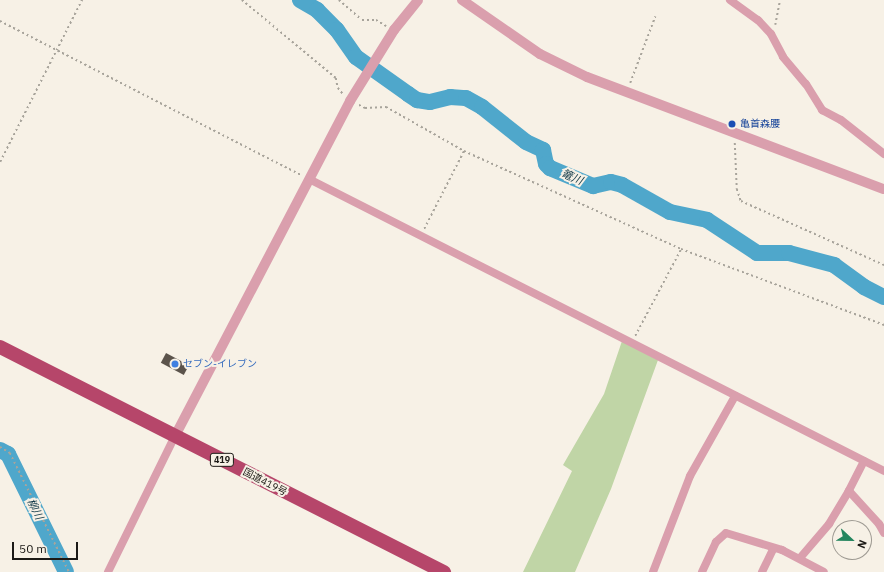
<!DOCTYPE html>
<meta charset="utf-8">
<style>
body{margin:0}
#map{position:relative;width:884px;height:572px;overflow:hidden;background:#f7f1e6;font-family:"IBM Plex Sans","Noto Sans JP",sans-serif}
div>[style]{position:absolute}
[style*='--x']{left:calc(var(--x)*1px);top:calc(var(--y)*1px);width:calc(var(--w)*1px);rotate:calc(var(--a)*1deg)}
.green>*{inset:0;background:#c0d5a6}
.river>*{height:16px;margin:-8px;padding:0 8px;transform-origin:8px;border-radius:8px;background:#4fa7cb}
.building>*{inset:0;background:#5b534b;transform-origin:0 0}
.path>*{height:1.5px;margin-top:-0.75px;transform-origin:0;background:repeating-linear-gradient(90deg,#a8a49b 0 2px,transparent 0 5px)}
.minor>*{height:8px;margin:-4px;padding:0 4px;transform-origin:4px;border-radius:4px;background:#da9fad}
.tertiary>*{height:10px;margin:-5px;padding:0 5px;transform-origin:5px;border-radius:5px;background:#da9fad}
.trunk>*{height:14px;margin:-7px;padding:0 7px;transform-origin:7px;border-radius:7px;background:#b6466a}
.dots>*{width:11px;height:11px;translate:-50% -50%;box-sizing:border-box;border:2px solid #f7f1e6;border-radius:50%}
span{translate:-50% -50%;white-space:nowrap;text-align:center;line-height:1.15;-webkit-text-stroke:4px #f7f1e6;paint-order:stroke}
.shield-label span{padding:1px 3px;background:#f7f1e6;border:1px solid;border-radius:3px;-webkit-text-stroke-width:0}
.shield-label{font-size:9px;color:#1c1a16;font-weight:700}
.transit-label{font-size:10px;color:#164399}
.left{translate:0 -50%;text-align:left}
.shop-label{font-size:10px;color:#366cbe}
.street-label{font-size:10px;color:#1c1a16}
.water-label{font-size:11px;color:#123a49;font-style:italic}
.north{position:absolute;left:832px;top:520px;width:40px;height:40px;box-sizing:border-box;background:#f7f1e6;border:1px solid #9f9b93;border-radius:50%;rotate:112deg;font-size:11px;font-weight:700;line-height:16px;text-align:center;color:#1c1a16}
.north::after{content:'';display:block;margin:auto;width:14px;height:18px;background:#24855e;clip-path:polygon(50% 0,100% 100%,50% 72%,0 100%)}
.scale{position:absolute;left:12px;top:542px;width:66px;height:18px;box-sizing:border-box;border:2px solid #1c1a16;border-top:0;padding-left:5px;font-size:12px;line-height:14px;white-space:nowrap;color:#1c1a16;-webkit-text-stroke:3px #f7f1e6;paint-order:stroke}
</style>
<div id="map">
<div class="green">
<i style="clip-path:polygon(622px 341px,658px 360px,611px 489px,575px 572px,523px 572px,572px 471px,563px 465px,604px 394px)"></i>
</div>
<div class="river">
<i style="--x:300;--y:0;--w:20;--a:30"></i>
<i style="--x:317;--y:10;--w:28;--a:45"></i>
<i style="--x:337;--y:30;--w:33;--a:55"></i>
<i style="--x:356;--y:57;--w:64;--a:35.4"></i>
<i style="--x:408;--y:94;--w:11;--a:34"></i>
<i style="--x:417;--y:100;--w:13;--a:9"></i>
<i style="--x:430;--y:102;--w:21;--a:-14"></i>
<i style="--x:450;--y:97;--w:16;--a:4"></i>
<i style="--x:466;--y:98;--w:18;--a:29"></i>
<i style="--x:482;--y:107;--w:56;--a:38.5"></i>
<i style="--x:526;--y:142;--w:19;--a:25"></i>
<i style="--x:543;--y:150;--w:14;--a:78"></i>
<i style="--x:546;--y:164;--w:6;--a:45"></i>
<i style="--x:550;--y:168;--w:47;--a:22.7"></i>
<i style="--x:593;--y:186;--w:18;--a:-13"></i>
<i style="--x:611;--y:182;--w:11;--a:15"></i>
<i style="--x:622;--y:185;--w:55;--a:29.4"></i>
<i style="--x:670;--y:212;--w:38;--a:12"></i>
<i style="--x:707;--y:220;--w:60;--a:33.4"></i>
<i style="--x:757;--y:253;--w:32;--a:0"></i>
<i style="--x:789;--y:253;--w:47;--a:14.9"></i>
<i style="--x:834;--y:265;--w:37;--a:36"></i>
<i style="--x:864;--y:287;--w:22;--a:27"></i>
<i style="--x:0;--y:450;--w:9;--a:27"></i>
<i style="--x:8;--y:454;--w:131;--a:63.8"></i>
</div>
<div class="building">
<i style="left:166px;top:353px;width:26px;height:11px;rotate:28deg"></i>
</div>
<div class="path">
<i style="--x:242;--y:0;--w:122;--a:39.7"></i>
<i style="--x:336;--y:78;--w:10;--a:79"></i>
<i style="--x:338;--y:88;--w:8;--a:50"></i>
<i style="--x:339;--y:0;--w:30;--a:41"></i>
<i style="--x:362;--y:20;--w:14;--a:0"></i>
<i style="--x:376;--y:20;--w:12;--a:31"></i>
<i style="--x:0;--y:21;--w:338;--a:27.1"></i>
<i style="--x:775;--y:25;--w:25;--a:-79"></i>
<i style="--x:630;--y:83;--w:71;--a:-69.3"></i>
<i style="--x:359;--y:105;--w:7;--a:27"></i>
<i style="--x:365;--y:108;--w:21;--a:-3"></i>
<i style="--x:386;--y:107;--w:90;--a:29.4"></i>
<i style="--x:464;--y:151;--w:238;--a:24.3"></i>
<i style="--x:681;--y:249;--w:217;--a:20.5"></i>
<i style="--x:735;--y:143;--w:46;--a:87.5"></i>
<i style="--x:737;--y:189;--w:13;--a:72"></i>
<i style="--x:741;--y:201;--w:157;--a:24.1"></i>
<i style="--x:0;--y:162;--w:182;--a:-63.2"></i>
<i style="--x:424;--y:229;--w:88;--a:-62.9"></i>
<i style="--x:635;--y:336;--w:98;--a:-62.1"></i>
<i style="--x:0;--y:447;--w:12;--a:31"></i>
<i style="--x:10;--y:453;--w:133;--a:63.6"></i>
</div>
<div class="minor">
<i style="--x:730;--y:0;--w:34;--a:36"></i>
<i style="--x:758;--y:20;--w:19;--a:47"></i>
<i style="--x:771;--y:34;--w:26;--a:62"></i>
<i style="--x:783;--y:57;--w:35;--a:50"></i>
<i style="--x:806;--y:84;--w:31;--a:58"></i>
<i style="--x:822;--y:110;--w:21;--a:28"></i>
<i style="--x:841;--y:120;--w:55;--a:38.3"></i>
<i style="--x:309;--y:179;--w:645;--a:26.92"></i>
<i style="--x:864;--y:461;--w:34;--a:117"></i>
<i style="--x:849;--y:491;--w:45;--a:47.7"></i>
<i style="--x:879;--y:524;--w:10;--a:61"></i>
<i style="--x:800;--y:558;--w:45;--a:-49.5"></i>
<i style="--x:829;--y:524;--w:39;--a:-59"></i>
<i style="--x:108;--y:572;--w:152;--a:-63.8"></i>
<i style="--x:653;--y:572;--w:103;--a:-68.9"></i>
<i style="--x:690;--y:476;--w:92;--a:-60.6"></i>
<i style="--x:702;--y:572;--w:33;--a:-65"></i>
<i style="--x:716;--y:542;--w:13;--a:-42"></i>
<i style="--x:726;--y:533;--w:59;--a:16.9"></i>
<i style="--x:782;--y:550;--w:47;--a:27.6"></i>
<i style="--x:762;--y:572;--w:25;--a:-64"></i>
</div>
<div class="tertiary">
<i style="--x:462;--y:0;--w:95;--a:34.7"></i>
<i style="--x:540;--y:54;--w:52;--a:26.1"></i>
<i style="--x:587;--y:77;--w:317;--a:20.7"></i>
<i style="--x:175;--y:436;--w:378;--a:-62.4"></i>
<i style="--x:350;--y:101;--w:84;--a:-58.2"></i>
<i style="--x:394;--y:30;--w:38;--a:-51"></i>
</div>
<div class="trunk">
<i style="--x:0;--y:347;--w:498;--a:26.9"></i>
</div>
<div class="dots">
<i style="left:732px;top:124px;background:#1a4fb4"></i>
<i style="left:175px;top:364px;background:#3f7fe0"></i>
</div>
<div class="shield-label">
<span style="left:222px;top:460px">419</span>
</div>
<div class="transit-label">
<span class="left" style="left:740px;top:124px">亀首森腰</span>
</div>
<div class="shop-label">
<span class="left" style="left:183px;top:364px">セブン-イレブン</span>
</div>
<div class="street-label">
<span style="left:265px;top:482px;rotate:27deg">国道419号</span>
</div>
<div class="water-label">
<span style="left:572px;top:177px;rotate:23deg">篭川</span>
<span style="left:35px;top:509px;rotate:64deg">柳川</span>
</div>
<div class="north">N</div>
<div class="scale">50 m</div>
</div>
